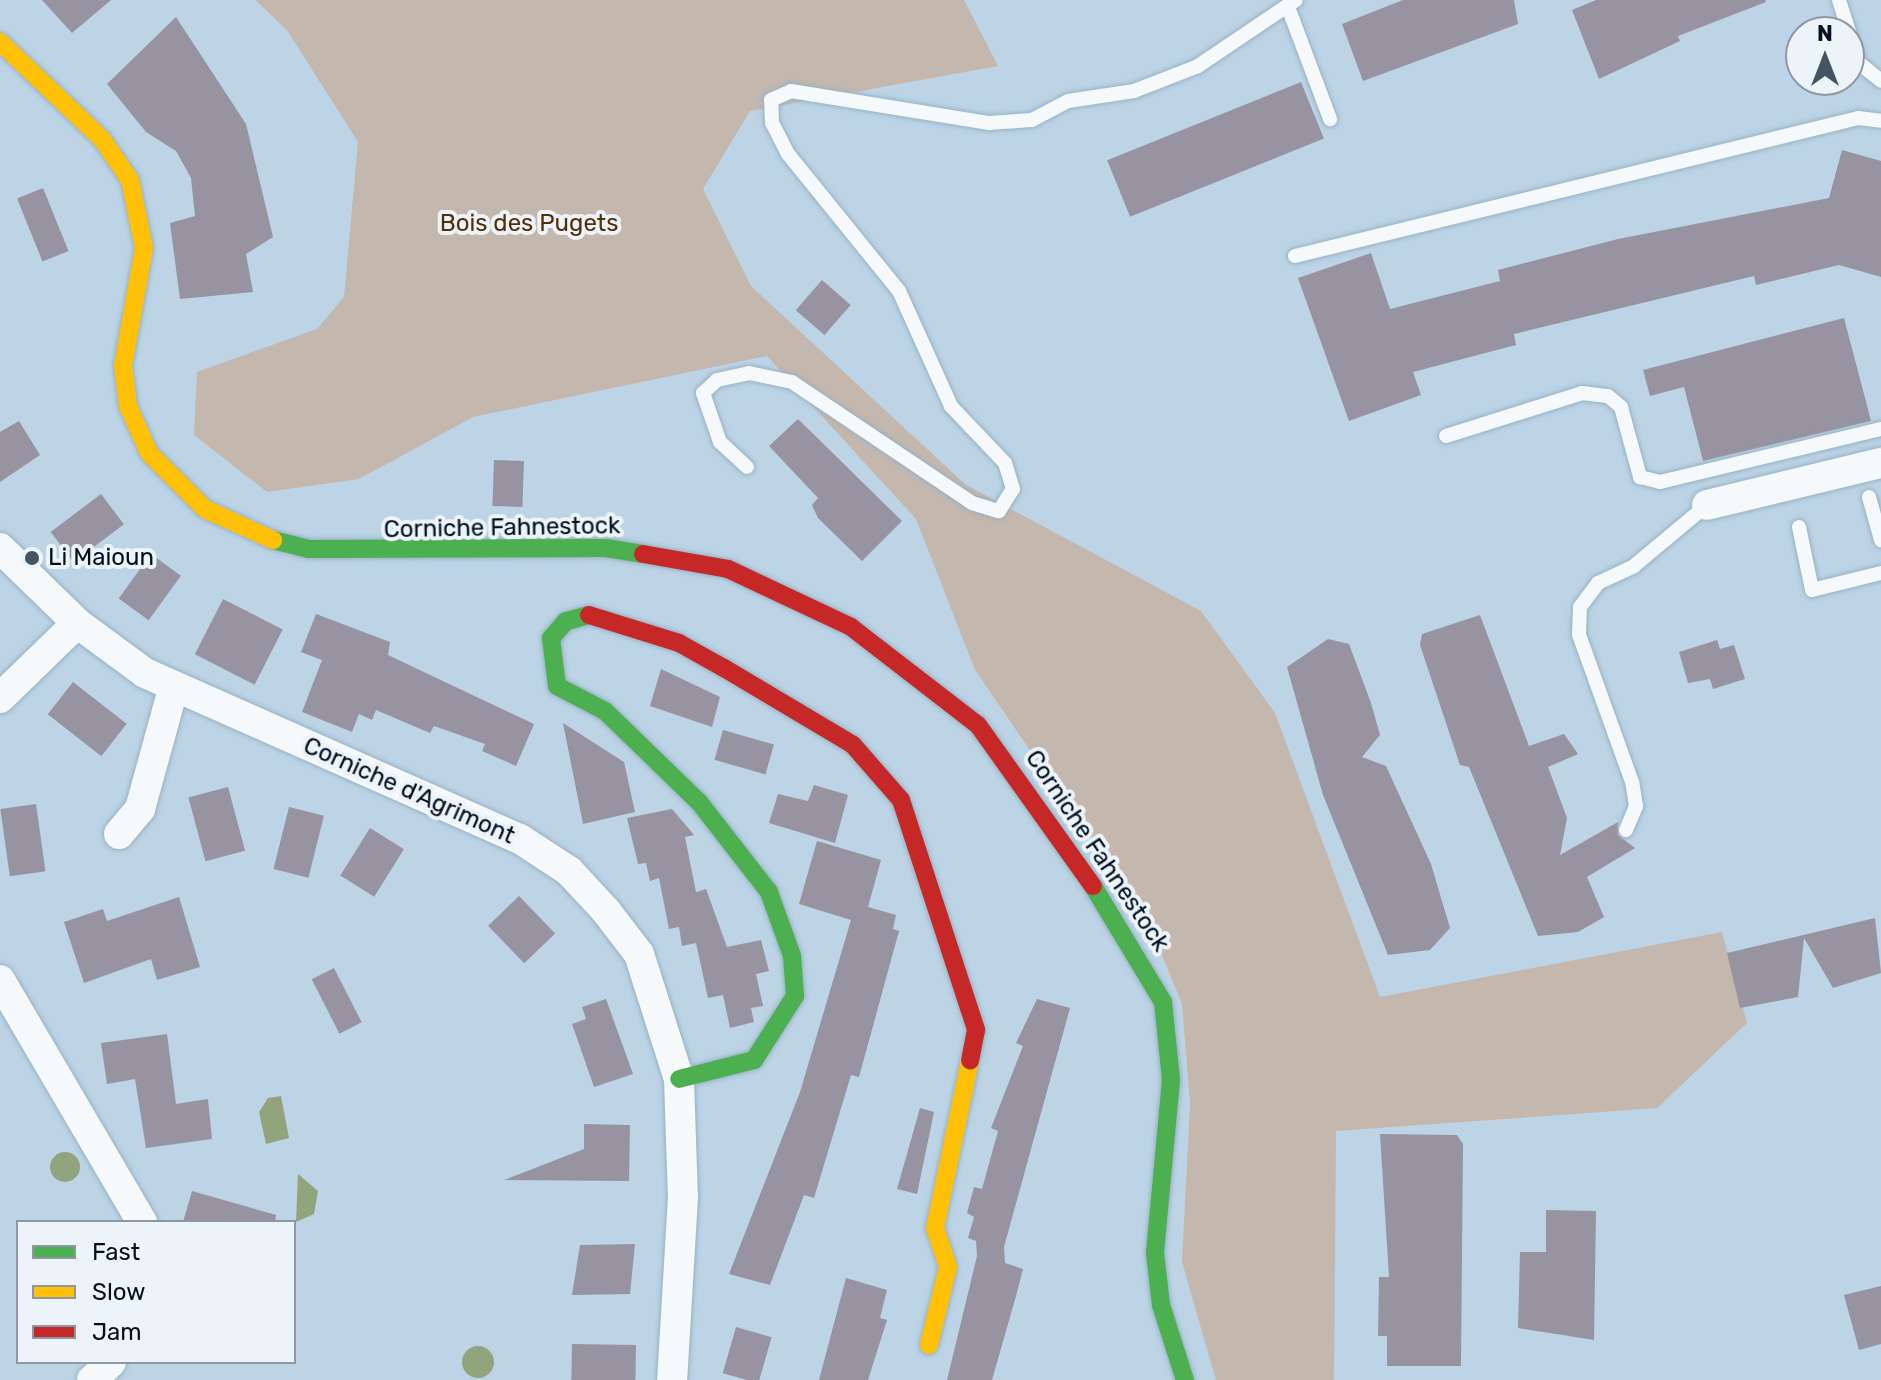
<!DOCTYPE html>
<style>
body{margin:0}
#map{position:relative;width:1881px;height:1380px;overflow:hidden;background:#bcd4e6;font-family:Rubik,sans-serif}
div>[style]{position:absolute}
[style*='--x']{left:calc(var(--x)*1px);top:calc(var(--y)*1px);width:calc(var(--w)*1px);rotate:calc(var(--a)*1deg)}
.green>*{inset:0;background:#c4b7ad}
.water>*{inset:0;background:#91a47c}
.round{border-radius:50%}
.building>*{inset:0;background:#9793a0;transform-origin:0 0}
.roads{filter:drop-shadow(0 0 2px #98b2c4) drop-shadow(0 0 2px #98b2c4)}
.lane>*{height:14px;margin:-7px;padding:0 7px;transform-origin:7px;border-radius:7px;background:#f5f9fb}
.street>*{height:30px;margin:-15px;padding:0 15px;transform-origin:15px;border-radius:15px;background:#f5f9fb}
.fast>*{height:18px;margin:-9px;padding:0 9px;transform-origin:9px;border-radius:9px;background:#4caf50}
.slow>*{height:18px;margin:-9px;padding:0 9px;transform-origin:9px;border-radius:9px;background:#ffc107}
.jam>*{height:18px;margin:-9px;padding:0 9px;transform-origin:9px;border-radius:9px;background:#c62828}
.dots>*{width:22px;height:22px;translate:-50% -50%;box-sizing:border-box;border:4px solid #ecf3f9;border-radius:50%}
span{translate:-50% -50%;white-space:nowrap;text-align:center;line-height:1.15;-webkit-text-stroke:8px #ecf3f9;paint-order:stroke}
.park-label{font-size:24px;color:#542f08}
.street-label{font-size:24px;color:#00101f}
.poi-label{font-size:24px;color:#00101f}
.left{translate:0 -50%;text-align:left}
.legend{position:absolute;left:16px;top:1220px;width:280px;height:144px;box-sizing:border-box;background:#ecf3f9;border:2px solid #8e98a2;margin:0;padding:10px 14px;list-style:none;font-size:24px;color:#00101f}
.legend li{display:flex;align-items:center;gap:16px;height:40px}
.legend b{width:40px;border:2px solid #8e98a2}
.north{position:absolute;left:1785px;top:16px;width:80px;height:80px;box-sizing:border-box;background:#ecf3f9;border:2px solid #8e98a2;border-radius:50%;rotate:0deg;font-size:22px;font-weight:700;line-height:32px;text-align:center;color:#00101f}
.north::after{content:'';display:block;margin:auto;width:28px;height:36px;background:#425565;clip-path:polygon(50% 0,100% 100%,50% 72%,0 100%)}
</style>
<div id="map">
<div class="green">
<i style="clip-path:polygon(255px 0,964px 0,998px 66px,750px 111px,703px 189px,751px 286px,966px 485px,1201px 611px,1275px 713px,1380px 997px,1722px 932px,1747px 1023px,1657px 1108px,1336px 1131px,1334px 1380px,1216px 1380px,1182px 1262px,1190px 1104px,1182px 1004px,1149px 924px,975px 670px,916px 519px,767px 356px,473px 417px,359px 479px,267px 492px,194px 435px,197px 372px,317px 329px,344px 297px,358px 142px,287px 30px)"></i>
</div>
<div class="water">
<i style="clip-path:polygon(281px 1096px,289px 1138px,266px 1144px,259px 1112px,268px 1098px)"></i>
<i class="round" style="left:50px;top:1152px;width:30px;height:30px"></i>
<i style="clip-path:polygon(298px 1174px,318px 1191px,314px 1214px,296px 1222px)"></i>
<i class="round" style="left:462px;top:1346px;width:32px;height:32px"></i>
</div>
<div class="building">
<i style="clip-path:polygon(42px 0,111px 0,72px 33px)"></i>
<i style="clip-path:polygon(1403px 0,1514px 0,1518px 24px,1363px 81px,1342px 24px)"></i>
<i style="clip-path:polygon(1596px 0,1765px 0,1766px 2px,1678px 36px,1680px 41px,1599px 79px,1572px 10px)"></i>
<i style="clip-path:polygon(176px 17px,246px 124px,273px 237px,246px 254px,253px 292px,180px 299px,170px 223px,195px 216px,191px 178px,176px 151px,146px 132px,107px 84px)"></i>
<i style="left:1301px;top:82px;width:61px;height:209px;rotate:68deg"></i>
<i style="clip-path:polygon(1842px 150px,1881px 161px,1881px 277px,1839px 265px,1756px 285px,1754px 276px,1514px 334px,1516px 345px,1413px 372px,1421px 395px,1349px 421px,1298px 278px,1371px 253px,1390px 309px,1500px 281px,1498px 270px,1618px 239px,1829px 198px)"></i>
<i style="left:43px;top:188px;width:68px;height:28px;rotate:68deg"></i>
<i style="left:822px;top:280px;width:38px;height:40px;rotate:41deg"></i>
<i style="clip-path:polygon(1844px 318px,1871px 421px,1703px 461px,1684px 387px,1650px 396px,1643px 370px)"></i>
<i style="clip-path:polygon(798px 419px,902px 521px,862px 561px,818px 518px,812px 505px,818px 498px,769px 446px)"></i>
<i style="clip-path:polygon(19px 421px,40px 455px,0 482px,0 432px)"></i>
<i style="left:494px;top:460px;width:30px;height:46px;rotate:2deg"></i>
<i style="left:101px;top:494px;width:38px;height:63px;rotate:53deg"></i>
<i style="left:151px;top:554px;width:37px;height:55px;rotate:36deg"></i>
<i style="left:223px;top:599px;width:67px;height:62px;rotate:27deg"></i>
<i style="clip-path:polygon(316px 614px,390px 642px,388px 655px,534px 724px,516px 766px,482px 751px,485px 744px,434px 726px,430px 733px,376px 710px,372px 720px,359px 714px,352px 732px,302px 712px,322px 660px,301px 652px)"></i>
<i style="clip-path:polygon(1480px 615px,1529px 746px,1564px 734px,1578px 754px,1548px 767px,1567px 818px,1560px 855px,1618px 822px,1618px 835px,1635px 848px,1587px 877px,1604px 917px,1578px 932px,1538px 936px,1469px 767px,1460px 765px,1420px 645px,1422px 634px)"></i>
<i style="clip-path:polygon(1328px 639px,1349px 644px,1371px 703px,1380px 735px,1362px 757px,1386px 766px,1431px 864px,1450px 928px,1430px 950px,1388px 955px,1323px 795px,1287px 667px)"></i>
<i style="clip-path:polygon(1717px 640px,1720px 649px,1734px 645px,1745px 679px,1713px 689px,1710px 679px,1688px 683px,1679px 652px)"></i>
<i style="clip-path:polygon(661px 669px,720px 697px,712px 727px,650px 706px)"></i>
<i style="left:73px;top:682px;width:68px;height:41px;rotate:38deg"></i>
<i style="clip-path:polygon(563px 723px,624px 762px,635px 812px,583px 824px)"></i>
<i style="left:723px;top:730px;width:53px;height:31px;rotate:16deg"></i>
<i style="clip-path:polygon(814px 785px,848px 795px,835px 843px,769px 823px,778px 794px,808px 801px)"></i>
<i style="left:228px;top:787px;width:66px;height:41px;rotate:75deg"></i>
<i style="left:36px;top:804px;width:68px;height:36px;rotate:82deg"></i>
<i style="left:289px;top:807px;width:36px;height:64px;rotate:14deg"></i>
<i style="clip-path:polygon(672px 809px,694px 835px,685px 837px,696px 892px,706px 889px,727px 947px,761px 940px,769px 971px,756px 974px,763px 1006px,751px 1008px,754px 1022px,730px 1028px,723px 995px,708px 998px,696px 943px,682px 946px,679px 927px,669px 929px,659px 878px,650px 881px,646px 863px,638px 864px,627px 818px)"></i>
<i style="left:370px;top:828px;width:40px;height:56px;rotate:32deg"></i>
<i style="clip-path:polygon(817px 841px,881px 860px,868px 907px,896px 915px,893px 929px,899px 931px,859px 1077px,851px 1075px,814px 1198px,804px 1195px,770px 1285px,729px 1274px,800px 1092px,851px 920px,799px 904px)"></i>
<i style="left:519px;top:896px;width:52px;height:43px;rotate:46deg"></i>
<i style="clip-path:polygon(179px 897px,200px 967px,157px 980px,151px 959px,84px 983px,64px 922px,103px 909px,107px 921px)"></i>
<i style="clip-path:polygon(1875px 918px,1881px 973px,1833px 988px,1804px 938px,1798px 997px,1740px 1008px,1727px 953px)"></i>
<i style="left:334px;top:968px;width:61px;height:25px;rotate:63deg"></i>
<i style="clip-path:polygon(606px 999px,633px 1074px,594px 1087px,572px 1024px,586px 1019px,582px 1007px)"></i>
<i style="clip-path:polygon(1037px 999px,1070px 1008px,1004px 1247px,1005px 1263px,1023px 1269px,1016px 1296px,992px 1380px,947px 1380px,977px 1256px,976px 1241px,968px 1238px,974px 1217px,967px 1213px,974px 1187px,982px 1189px,998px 1131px,991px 1128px,1023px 1046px,1016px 1043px)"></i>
<i style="clip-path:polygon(167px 1034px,176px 1104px,208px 1099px,212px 1139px,146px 1148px,135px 1079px,107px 1084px,101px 1043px)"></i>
<i style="clip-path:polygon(920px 1108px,934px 1112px,917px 1194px,897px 1189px)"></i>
<i style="clip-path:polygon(584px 1124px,630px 1125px,629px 1181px,504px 1180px,584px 1149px)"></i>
<i style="clip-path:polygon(1380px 1134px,1457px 1135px,1463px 1144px,1461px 1366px,1387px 1366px,1387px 1336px,1378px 1336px,1379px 1277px,1389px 1277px)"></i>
<i style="clip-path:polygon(192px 1191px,276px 1215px,275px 1222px,183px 1222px)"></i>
<i style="clip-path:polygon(1546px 1210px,1596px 1211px,1594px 1340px,1518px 1328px,1520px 1252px,1546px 1252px)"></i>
<i style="clip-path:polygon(635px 1244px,630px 1294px,572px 1295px,580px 1245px)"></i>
<i style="clip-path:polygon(846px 1278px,887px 1290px,880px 1318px,887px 1320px,868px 1380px,819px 1380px)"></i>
<i style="clip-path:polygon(1881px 1286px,1881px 1344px,1859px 1350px,1844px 1295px)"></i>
<i style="left:736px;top:1327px;width:37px;height:48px;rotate:16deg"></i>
<i style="left:572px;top:1344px;width:64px;height:36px;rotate:1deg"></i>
</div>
<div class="roads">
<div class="lane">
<i style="--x:1839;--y:0;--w:66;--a:72.4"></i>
<i style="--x:1859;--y:63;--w:28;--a:39"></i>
<i style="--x:1288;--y:7;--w:120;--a:69.4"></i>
<i style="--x:1295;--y:256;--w:580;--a:-13.77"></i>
<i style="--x:1858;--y:118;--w:23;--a:7"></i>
<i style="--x:1446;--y:436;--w:143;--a:-17.5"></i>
<i style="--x:1582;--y:393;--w:26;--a:7"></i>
<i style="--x:1608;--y:396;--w:17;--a:40"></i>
<i style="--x:1621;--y:407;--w:73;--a:74.8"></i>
<i style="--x:1640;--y:477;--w:21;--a:14"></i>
<i style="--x:1660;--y:482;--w:227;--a:-13.5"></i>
<i style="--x:747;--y:467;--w:37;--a:-137"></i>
<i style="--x:720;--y:442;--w:52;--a:-109.1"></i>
<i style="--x:703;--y:393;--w:19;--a:-43"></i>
<i style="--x:717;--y:380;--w:33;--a:-12"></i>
<i style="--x:749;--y:373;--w:44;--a:11.8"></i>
<i style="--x:792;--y:382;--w:217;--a:33.9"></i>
<i style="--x:972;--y:503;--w:28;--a:17"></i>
<i style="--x:999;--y:511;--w:26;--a:-58"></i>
<i style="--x:1013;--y:489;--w:27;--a:-107"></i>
<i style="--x:1005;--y:463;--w:79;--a:-133.5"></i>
<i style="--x:951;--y:406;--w:126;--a:-114.3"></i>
<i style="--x:899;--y:291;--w:176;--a:-129"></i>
<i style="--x:788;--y:154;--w:35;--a:-117"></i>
<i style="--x:772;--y:123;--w:23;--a:-92"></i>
<i style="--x:771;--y:100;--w:22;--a:-24"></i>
<i style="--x:791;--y:91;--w:201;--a:9.2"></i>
<i style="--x:989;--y:123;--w:43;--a:-4"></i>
<i style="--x:1032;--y:120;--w:41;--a:-27.8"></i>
<i style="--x:1068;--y:101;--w:67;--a:-8.6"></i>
<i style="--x:1134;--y:91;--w:69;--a:-21.3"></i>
<i style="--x:1198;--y:66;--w:118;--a:-34"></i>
<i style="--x:1869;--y:497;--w:45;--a:74.4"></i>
<i style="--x:1799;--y:527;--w:64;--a:78.3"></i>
<i style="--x:1812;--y:590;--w:71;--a:-13.8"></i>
<i style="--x:1626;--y:830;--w:26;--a:-67"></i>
<i style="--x:1636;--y:806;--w:24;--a:-99"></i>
<i style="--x:1632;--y:782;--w:156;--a:-109.8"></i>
<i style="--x:1579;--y:635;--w:28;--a:-88"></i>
<i style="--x:1580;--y:607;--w:30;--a:-53"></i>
<i style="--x:1598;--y:583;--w:40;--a:-25"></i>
<i style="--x:1634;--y:566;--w:95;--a:-39.9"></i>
</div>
<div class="street">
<i style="--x:1707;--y:505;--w:179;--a:-13.6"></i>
<i style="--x:0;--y:548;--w:107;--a:44.2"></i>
<i style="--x:77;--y:623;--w:84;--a:36.3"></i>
<i style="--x:145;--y:673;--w:410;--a:23.9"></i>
<i style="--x:520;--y:839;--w:59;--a:33.1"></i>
<i style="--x:569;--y:871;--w:54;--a:47.2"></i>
<i style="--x:606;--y:911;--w:54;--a:52.5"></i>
<i style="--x:639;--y:954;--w:131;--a:72.3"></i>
<i style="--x:679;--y:1079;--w:118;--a:88.1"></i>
<i style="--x:683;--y:1197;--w:183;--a:93.4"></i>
<i style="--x:0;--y:698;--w:107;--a:-44.2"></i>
<i style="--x:119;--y:834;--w:33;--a:-50"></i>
<i style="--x:140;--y:809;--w:124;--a:-74.6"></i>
<i style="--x:0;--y:980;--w:281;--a:59.6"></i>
<i style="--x:92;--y:1380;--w:26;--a:-43"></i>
</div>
<div class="fast">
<i style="--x:273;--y:540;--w:37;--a:14"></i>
<i style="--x:309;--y:549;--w:297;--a:-0.2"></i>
<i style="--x:606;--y:548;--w:37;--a:9"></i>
<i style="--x:589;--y:615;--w:24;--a:165"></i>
<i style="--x:566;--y:621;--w:23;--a:131"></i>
<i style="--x:551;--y:638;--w:48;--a:82.9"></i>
<i style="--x:557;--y:686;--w:54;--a:27.5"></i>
<i style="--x:605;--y:711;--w:131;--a:44.1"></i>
<i style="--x:699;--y:802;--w:114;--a:52.1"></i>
<i style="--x:769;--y:892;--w:68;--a:70.2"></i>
<i style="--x:792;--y:956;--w:40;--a:85.7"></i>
<i style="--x:795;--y:996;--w:76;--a:122.6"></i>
<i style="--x:754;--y:1060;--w:77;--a:165.8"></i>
<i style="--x:1093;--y:886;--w:135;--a:58.9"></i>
<i style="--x:1163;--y:1002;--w:78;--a:84.1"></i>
<i style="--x:1171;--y:1080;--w:174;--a:95.3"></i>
<i style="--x:1155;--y:1253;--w:52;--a:83.4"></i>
<i style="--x:1161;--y:1305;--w:79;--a:72.3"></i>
</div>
<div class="slow">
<i style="--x:0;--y:42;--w:141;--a:43.6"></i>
<i style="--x:102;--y:139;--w:50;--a:55.7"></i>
<i style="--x:130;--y:180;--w:69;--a:78.4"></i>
<i style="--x:144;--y:248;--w:120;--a:100.1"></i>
<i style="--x:123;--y:366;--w:40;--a:82.9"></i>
<i style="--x:128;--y:406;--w:51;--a:65.9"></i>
<i style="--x:149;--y:453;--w:79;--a:45"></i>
<i style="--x:205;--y:509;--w:75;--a:24.5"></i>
<i style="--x:929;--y:1345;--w:80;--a:-76.3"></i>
<i style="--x:948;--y:1267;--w:41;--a:-108.4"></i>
<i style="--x:935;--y:1228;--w:172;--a:-78.2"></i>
</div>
<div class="jam">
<i style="--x:643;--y:554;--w:86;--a:10"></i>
<i style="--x:728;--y:569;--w:136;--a:25.2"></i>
<i style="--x:851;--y:627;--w:160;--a:37.7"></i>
<i style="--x:978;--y:725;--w:198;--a:54.5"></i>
<i style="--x:589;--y:615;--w:94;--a:17.3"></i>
<i style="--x:679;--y:643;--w:51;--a:29.1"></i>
<i style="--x:724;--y:668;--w:150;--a:30.8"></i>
<i style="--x:853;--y:745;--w:73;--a:48.9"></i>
<i style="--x:901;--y:800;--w:242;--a:71.9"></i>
<i style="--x:976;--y:1030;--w:31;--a:101"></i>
</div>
</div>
<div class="dots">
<i style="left:32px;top:558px;background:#425565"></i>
</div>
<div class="park-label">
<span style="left:529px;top:224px">Bois des Pugets</span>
</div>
<div class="street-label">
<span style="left:502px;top:528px;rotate:-1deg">Corniche Fahnestock</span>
<span style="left:409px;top:791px;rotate:24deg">Corniche d'Agrimont</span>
<span style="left:1097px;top:851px;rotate:56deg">Corniche Fahnestock</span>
</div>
<div class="poi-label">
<span class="left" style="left:48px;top:558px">Li Maioun</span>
</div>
<ul class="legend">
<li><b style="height:10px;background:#4caf50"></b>Fast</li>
<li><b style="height:10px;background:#ffc107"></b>Slow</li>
<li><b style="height:10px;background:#c62828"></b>Jam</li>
</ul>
<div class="north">N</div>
</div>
